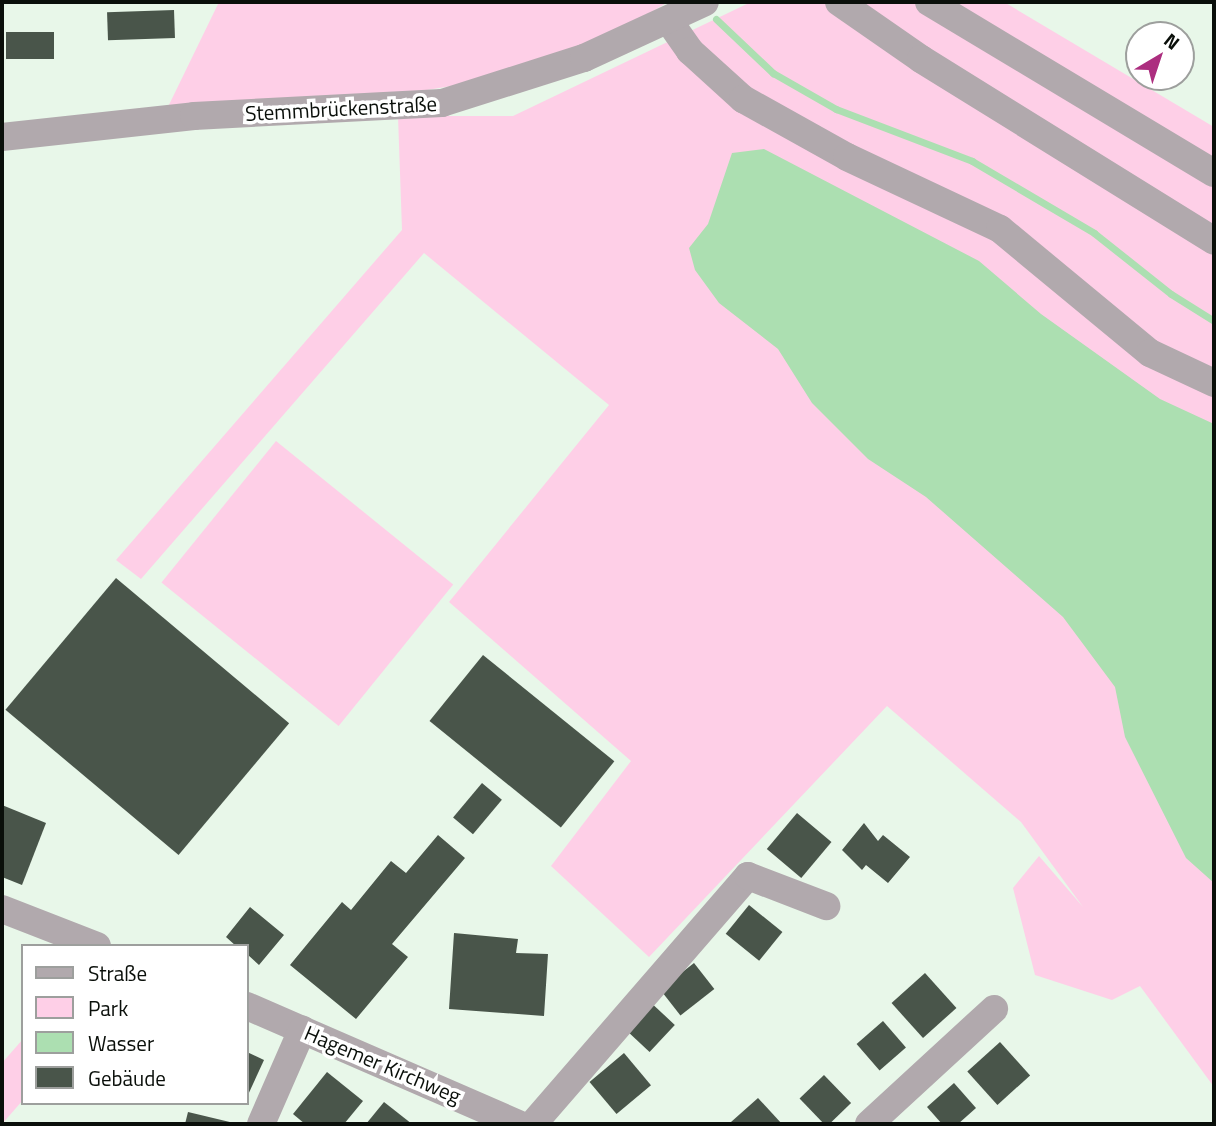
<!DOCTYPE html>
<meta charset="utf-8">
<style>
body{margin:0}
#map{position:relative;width:1216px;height:1126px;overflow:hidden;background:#e8f7e9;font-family:"Titillium Web",sans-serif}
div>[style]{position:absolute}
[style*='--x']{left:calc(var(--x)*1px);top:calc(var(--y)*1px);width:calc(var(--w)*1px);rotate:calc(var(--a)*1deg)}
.green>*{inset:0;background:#fecfe7;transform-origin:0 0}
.water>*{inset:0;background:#acdfb1}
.stream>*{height:7px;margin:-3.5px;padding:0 3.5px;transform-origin:3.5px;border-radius:3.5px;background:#acdfb1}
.building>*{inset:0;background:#49554a;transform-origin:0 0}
.minor>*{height:28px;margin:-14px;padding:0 14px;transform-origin:14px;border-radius:14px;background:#b1a9ad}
span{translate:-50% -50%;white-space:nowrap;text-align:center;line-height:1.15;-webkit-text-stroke:7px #fff;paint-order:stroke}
.street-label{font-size:21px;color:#0a0f0a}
.frame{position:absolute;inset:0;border:4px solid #0a0f0a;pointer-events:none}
.legend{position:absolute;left:21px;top:944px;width:228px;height:161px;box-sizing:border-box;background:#fff;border:2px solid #9d9f9d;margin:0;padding:9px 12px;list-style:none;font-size:21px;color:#0a0f0a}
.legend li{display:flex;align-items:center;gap:14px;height:35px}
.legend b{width:35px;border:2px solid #9d9f9d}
.north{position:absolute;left:1125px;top:21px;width:70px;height:70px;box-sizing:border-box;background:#fff;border:2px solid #9d9f9d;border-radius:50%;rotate:39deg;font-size:19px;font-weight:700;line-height:28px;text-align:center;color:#0a0f0a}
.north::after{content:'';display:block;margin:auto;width:24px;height:32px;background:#ac2e7f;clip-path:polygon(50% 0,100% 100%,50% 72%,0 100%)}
</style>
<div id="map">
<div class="green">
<i style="clip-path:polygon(219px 2px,668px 2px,617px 33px,482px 81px,384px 97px,166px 111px)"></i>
<i style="clip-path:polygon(751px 2px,1004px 2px,1214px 127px,1214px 1087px,1140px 986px,1112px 1000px,1035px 975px,1013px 888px,1039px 856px,1083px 907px,1021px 822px,887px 706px,649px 957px,551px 866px,631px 761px,449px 602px,609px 405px,424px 253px,141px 579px,116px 560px,402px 230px,398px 116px,513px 116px)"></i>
<i style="left:276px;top:441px;width:228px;height:182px;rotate:39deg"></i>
<i style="clip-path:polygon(23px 1039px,23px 1100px,2px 1124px,2px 1063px)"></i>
</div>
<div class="water">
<i style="clip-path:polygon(764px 149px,979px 261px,1041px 314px,1160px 399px,1214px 424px,1214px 883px,1186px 858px,1125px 737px,1115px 687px,1063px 617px,926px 497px,868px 459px,812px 403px,778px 349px,719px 303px,695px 270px,689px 248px,708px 224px,732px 153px)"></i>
</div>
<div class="stream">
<i style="--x:716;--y:19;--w:79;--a:43.5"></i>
<i style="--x:773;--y:73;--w:73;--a:29.7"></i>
<i style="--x:836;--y:109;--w:146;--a:20.9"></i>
<i style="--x:972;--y:161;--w:142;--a:30.5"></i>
<i style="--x:1094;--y:233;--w:98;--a:38.4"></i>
<i style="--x:1171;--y:294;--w:51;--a:32.1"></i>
</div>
<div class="building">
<i style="left:174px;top:10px;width:28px;height:67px;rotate:88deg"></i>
<i style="left:6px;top:32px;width:48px;height:27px"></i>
<i style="left:116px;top:578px;width:226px;height:172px;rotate:40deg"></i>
<i style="left:483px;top:655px;width:169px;height:85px;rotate:39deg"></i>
<i style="left:482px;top:783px;width:26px;height:45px;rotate:40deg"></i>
<i style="clip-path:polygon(2px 805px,46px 823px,22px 885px,2px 877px)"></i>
<i style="left:797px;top:813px;width:45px;height:47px;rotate:40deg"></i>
<i style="clip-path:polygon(864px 823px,878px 841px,883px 835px,910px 857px,888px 883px,866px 865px,862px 870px,842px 850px)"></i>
<i style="clip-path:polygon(438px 835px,465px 858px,392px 944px,408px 957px,356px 1019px,290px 965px,342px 902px,351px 910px,391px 861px,406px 873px)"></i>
<i style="left:749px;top:905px;width:43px;height:37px;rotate:39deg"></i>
<i style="clip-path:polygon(250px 907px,284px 935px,259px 965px,247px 954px,247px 946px,236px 946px,226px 937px)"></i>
<i style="clip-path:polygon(454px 933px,518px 939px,516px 953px,548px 954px,544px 1016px,449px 1009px)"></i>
<i style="left:694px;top:963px;width:33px;height:43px;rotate:52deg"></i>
<i style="left:925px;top:973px;width:47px;height:45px;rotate:48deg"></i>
<i style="left:647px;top:999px;width:38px;height:37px;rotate:43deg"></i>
<i style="left:883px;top:1021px;width:35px;height:35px;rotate:49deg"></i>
<i style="left:1000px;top:1042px;width:45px;height:44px;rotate:48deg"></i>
<i style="clip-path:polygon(247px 1052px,264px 1060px,247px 1097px)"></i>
<i style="left:624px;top:1053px;width:42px;height:45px;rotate:50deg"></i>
<i style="clip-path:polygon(327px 1072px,363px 1101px,344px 1124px,305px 1124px,293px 1114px)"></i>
<i style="left:824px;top:1075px;width:39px;height:34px;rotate:46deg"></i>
<i style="clip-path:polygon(954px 1083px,976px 1108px,958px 1124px,942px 1124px,927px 1107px)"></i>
<i style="clip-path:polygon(758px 1098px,782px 1124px,733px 1124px,731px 1122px)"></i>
<i style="clip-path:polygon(384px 1102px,412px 1124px,366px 1124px)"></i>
<i style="clip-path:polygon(188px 1112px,234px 1123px,234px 1124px,185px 1124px)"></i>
</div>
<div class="minor">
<i style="--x:839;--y:2;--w:100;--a:34.8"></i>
<i style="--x:921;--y:59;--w:345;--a:31.8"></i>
<i style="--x:929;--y:2;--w:332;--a:31"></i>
<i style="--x:669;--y:21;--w:37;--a:55"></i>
<i style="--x:690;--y:51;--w:72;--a:42.2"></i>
<i style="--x:743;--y:99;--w:119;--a:29.1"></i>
<i style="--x:847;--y:157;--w:169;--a:25.2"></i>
<i style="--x:1000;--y:229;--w:195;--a:39.6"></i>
<i style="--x:1150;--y:353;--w:71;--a:25.1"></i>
<i style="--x:2;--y:137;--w:193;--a:-6.2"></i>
<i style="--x:194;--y:116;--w:248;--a:-3"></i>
<i style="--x:442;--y:103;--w:149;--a:-17.6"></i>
<i style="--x:584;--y:58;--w:133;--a:-24.8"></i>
<i style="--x:2;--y:909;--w:102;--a:21.3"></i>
<i style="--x:247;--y:1006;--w:296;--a:23.5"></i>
<i style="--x:261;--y:1124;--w:103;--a:-66.4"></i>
<i style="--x:533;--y:1124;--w:328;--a:-49.1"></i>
<i style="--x:748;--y:876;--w:84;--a:21"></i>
<i style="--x:869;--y:1124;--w:170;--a:-42.6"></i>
</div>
<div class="street-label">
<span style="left:341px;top:108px;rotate:-3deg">Stemmbrückenstraße</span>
<span style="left:383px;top:1064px;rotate:23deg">Hagemer Kirchweg</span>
</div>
<div class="frame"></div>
<ul class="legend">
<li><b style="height:9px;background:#b1a9ad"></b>Straße</li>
<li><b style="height:19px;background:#fecfe7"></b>Park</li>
<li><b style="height:19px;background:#acdfb1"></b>Wasser</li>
<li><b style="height:19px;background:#49554a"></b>Gebäude</li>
</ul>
<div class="north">N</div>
</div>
